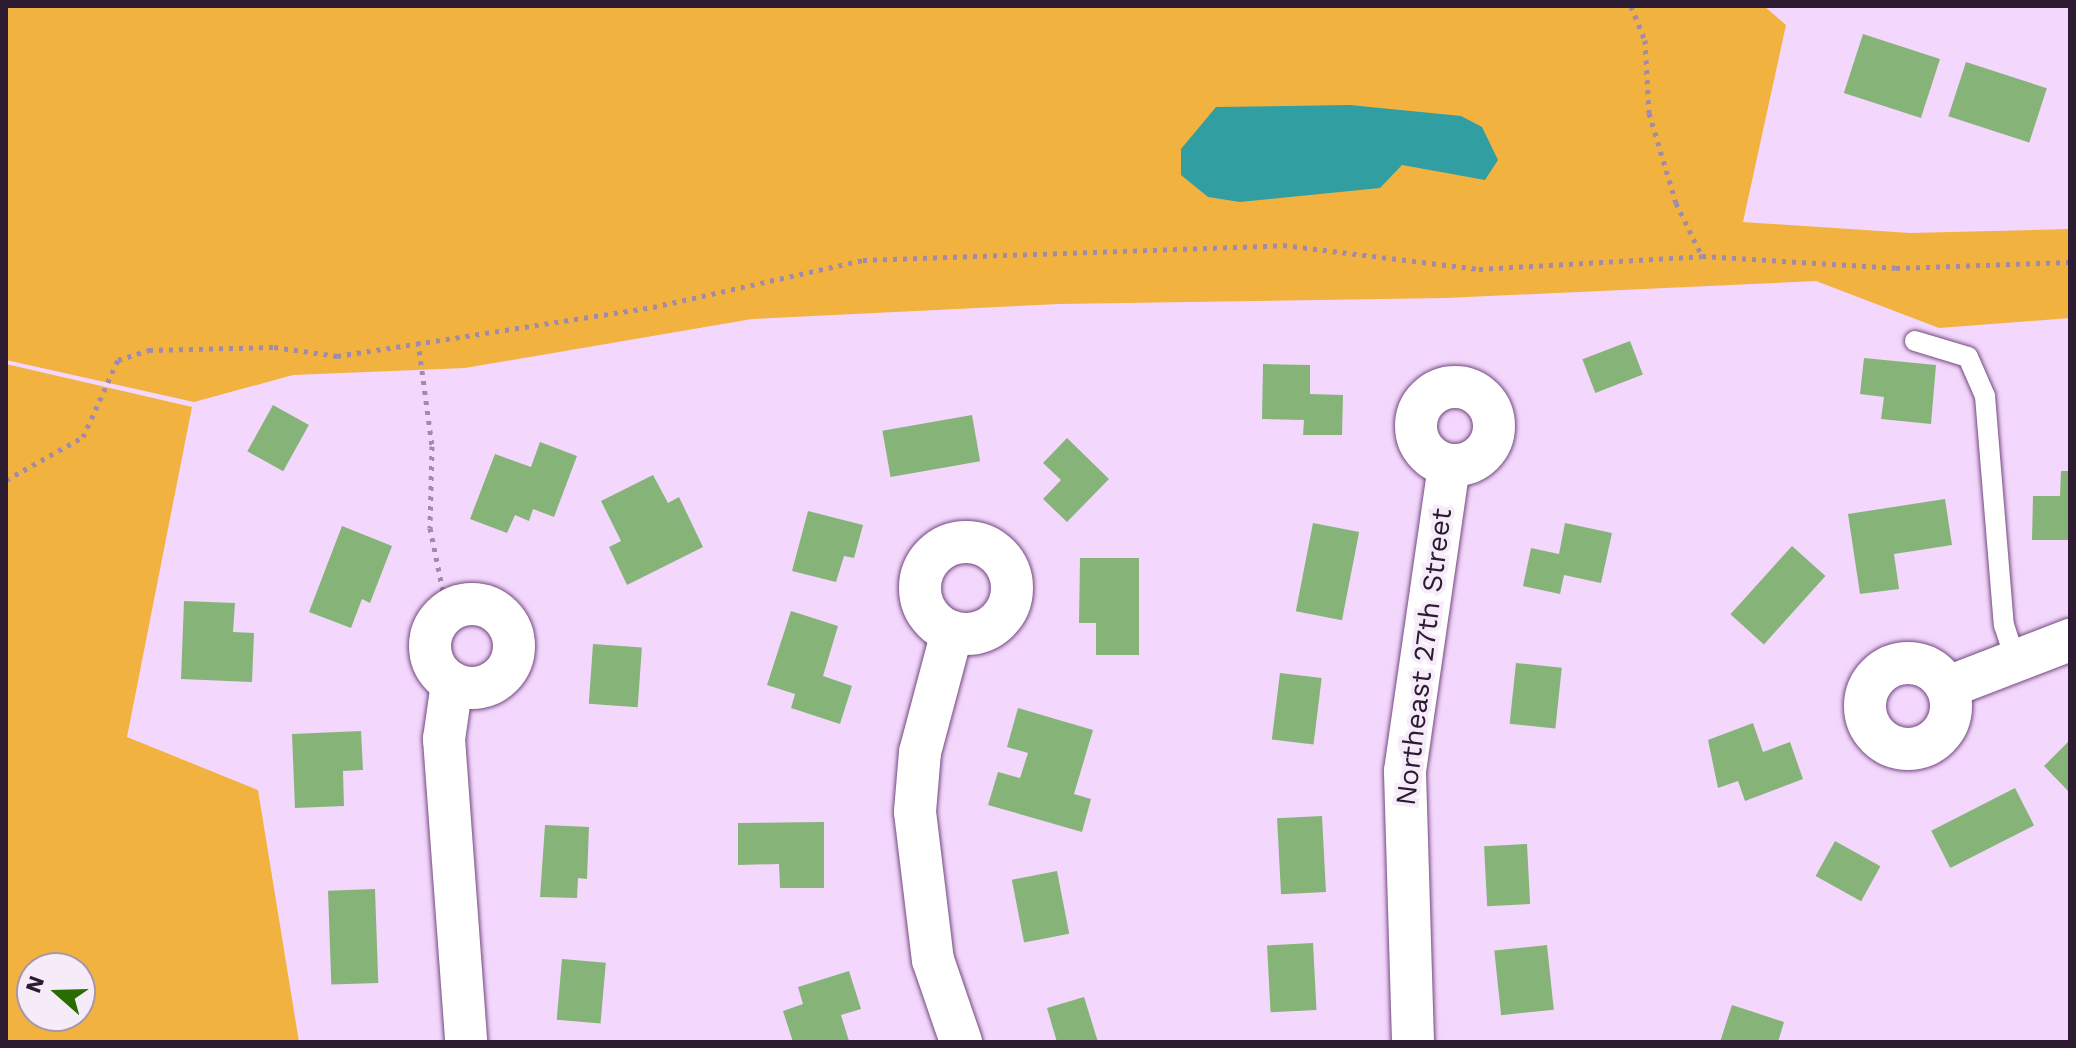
<!DOCTYPE html>
<style>
body{margin:0}
#map{position:relative;width:2076px;height:1048px;overflow:hidden;background:#f4d7fd;font-family:"Work Sans",sans-serif}
div>[style]{position:absolute}
[style*='--x']{left:calc(var(--x)*1px);top:calc(var(--y)*1px);width:calc(var(--w)*1px);rotate:calc(var(--a)*1deg)}
.green>*{inset:0;background:#f2b240}
.water>*{inset:0;background:#319ea1}
.building>*{inset:0;background:#86b478;transform-origin:0 0}
.path>*{height:5px;margin-top:-2.5px;transform-origin:0;background:repeating-linear-gradient(90deg,#a28aa9 0 4px,transparent 0 10px)}
.roads{filter:drop-shadow(0 0 2px #73497f) drop-shadow(0 0 2px #73497f)}
.service>*{height:20px;margin:-10px;padding:0 10px;transform-origin:10px;border-radius:10px;background:#fff}
.minor>*{height:42px;margin:-21px;padding:0 21px;transform-origin:21px;border-radius:21px;background:#fff}
.minor>.ring{margin:-21px;padding:0;box-sizing:content-box;background:none;border:42px solid #fff;border-radius:50%}
span{translate:-50% -50%;white-space:nowrap;text-align:center;line-height:1.15;-webkit-text-stroke:8px #f6ecf9;paint-order:stroke}
.street-label{font-size:28px;color:#2d1b32}
.frame{position:absolute;inset:0;border:8px solid #2d1b32;pointer-events:none}
.north{position:absolute;left:16px;top:952px;width:80px;height:80px;box-sizing:border-box;background:#f6ecf9;border:2px solid #a698a9;border-radius:50%;rotate:290deg;font-size:22px;font-weight:700;line-height:32px;text-align:center;color:#2d1b32}
.north::after{content:'';display:block;margin:auto;width:28px;height:36px;background:#286c02;clip-path:polygon(50% 0,100% 100%,50% 72%,0 100%)}
</style>
<div id="map">
<div class="green">
<i style="clip-path:polygon(6px 6px,1764px 6px,1786px 25px,1743px 222px,1910px 233px,2070px 229px,2070px 318px,1939px 328px,1816px 281px,1446px 298px,1059px 304px,752px 319px,465px 368px,293px 375px,194px 402px,6px 360px)"></i>
<i style="clip-path:polygon(evenodd,6px 364px,192px 407px,127px 737px,258px 790px,299px 1042px,6px 1042px,6px 364px,32px 968px,80px 968px,80px 1016px,32px 1016px,32px 968px)"></i>
</div>
<div class="water">
<i style="clip-path:polygon(1350px 105px,1461px 116px,1482px 127px,1498px 160px,1485px 180px,1402px 165px,1380px 188px,1240px 202px,1208px 197px,1181px 175px,1181px 149px,1216px 107px)"></i>
</div>
<div class="building">
<i style="left:1863px;top:34px;width:81px;height:62px;rotate:18deg"></i>
<i style="left:1966px;top:62px;width:85px;height:57px;rotate:18deg"></i>
<i style="left:1630px;top:341px;width:36px;height:51px;rotate:69deg"></i>
<i style="clip-path:polygon(1864px 358px,1936px 365px,1931px 424px,1881px 419px,1884px 397px,1860px 394px)"></i>
<i style="clip-path:polygon(1263px 364px,1310px 365px,1310px 394px,1343px 395px,1342px 435px,1303px 435px,1304px 420px,1262px 419px)"></i>
<i style="left:273px;top:405px;width:41px;height:53px;rotate:29deg"></i>
<i style="left:972px;top:415px;width:47px;height:91px;rotate:80deg"></i>
<i style="clip-path:polygon(1067px 438px,1109px 479px,1067px 522px,1043px 499px,1061px 480px,1043px 463px)"></i>
<i style="clip-path:polygon(540px 442px,577px 456px,554px 517px,533px 509px,529px 521px,515px 515px,507px 533px,470px 519px,495px 454px,531px 467px)"></i>
<i style="clip-path:polygon(2061px 471px,2070px 471px,2070px 540px,2032px 540px,2033px 496px,2060px 496px)"></i>
<i style="clip-path:polygon(653px 475px,668px 503px,679px 497px,703px 547px,627px 585px,609px 547px,621px 541px,601px 501px)"></i>
<i style="clip-path:polygon(1945px 499px,1952px 545px,1894px 554px,1899px 589px,1860px 594px,1848px 514px)"></i>
<i style="clip-path:polygon(808px 511px,863px 525px,854px 558px,844px 556px,836px 582px,792px 571px)"></i>
<i style="left:1313px;top:523px;width:47px;height:90px;rotate:11deg"></i>
<i style="clip-path:polygon(1565px 523px,1612px 533px,1601px 583px,1564px 575px,1560px 594px,1523px 586px,1531px 548px,1559px 554px)"></i>
<i style="clip-path:polygon(342px 526px,392px 546px,370px 603px,362px 599px,351px 628px,309px 612px)"></i>
<i style="left:1792px;top:546px;width:45px;height:92px;rotate:42deg"></i>
<i style="clip-path:polygon(1080px 558px,1139px 558px,1139px 655px,1096px 655px,1096px 623px,1079px 623px)"></i>
<i style="clip-path:polygon(184px 601px,235px 603px,233px 632px,254px 633px,252px 682px,181px 679px)"></i>
<i style="clip-path:polygon(791px 611px,838px 626px,823px 676px,852px 686px,840px 724px,791px 708px,795px 694px,767px 685px)"></i>
<i style="left:593px;top:644px;width:49px;height:60px;rotate:4deg"></i>
<i style="left:1516px;top:663px;width:46px;height:61px;rotate:6deg"></i>
<i style="left:1280px;top:673px;width:42px;height:67px;rotate:7deg"></i>
<i style="clip-path:polygon(1018px 708px,1093px 730px,1074px 794px,1091px 799px,1082px 832px,988px 805px,998px 772px,1020px 778px,1028px 753px,1007px 747px)"></i>
<i style="clip-path:polygon(1753px 723px,1763px 752px,1790px 742px,1803px 779px,1745px 801px,1738px 781px,1718px 788px,1708px 740px)"></i>
<i style="clip-path:polygon(361px 731px,363px 770px,343px 771px,344px 806px,295px 808px,292px 734px)"></i>
<i style="clip-path:polygon(2070px 740px,2070px 793px,2044px 766px)"></i>
<i style="left:2015px;top:788px;width:42px;height:94px;rotate:63deg"></i>
<i style="left:1322px;top:816px;width:76px;height:45px;rotate:87deg"></i>
<i style="clip-path:polygon(824px 822px,824px 888px,780px 888px,779px 864px,738px 865px,738px 823px)"></i>
<i style="clip-path:polygon(545px 825px,589px 827px,587px 879px,578px 878px,577px 898px,540px 897px)"></i>
<i style="left:1835px;top:841px;width:52px;height:40px;rotate:29deg"></i>
<i style="left:1527px;top:844px;width:60px;height:43px;rotate:87deg"></i>
<i style="left:1057px;top:871px;width:64px;height:46px;rotate:79deg"></i>
<i style="left:375px;top:889px;width:94px;height:47px;rotate:88deg"></i>
<i style="left:1313px;top:943px;width:67px;height:46px;rotate:87deg"></i>
<i style="left:1547px;top:945px;width:65px;height:53px;rotate:84deg"></i>
<i style="left:562px;top:959px;width:44px;height:61px;rotate:5deg"></i>
<i style="clip-path:polygon(849px 971px,861px 1009px,841px 1015px,849px 1041px,793px 1042px,783px 1011px,803px 1004px,798px 987px)"></i>
<i style="clip-path:polygon(1084px 997px,1098px 1042px,1057px 1042px,1047px 1008px)"></i>
<i style="clip-path:polygon(1732px 1005px,1784px 1022px,1778px 1042px,1720px 1042px)"></i>
</div>
<div class="path">
<i style="--x:1631;--y:6;--w:37;--a:68"></i>
<i style="--x:1645;--y:40;--w:73;--a:86.9"></i>
<i style="--x:1649;--y:113;--w:94;--a:73.3"></i>
<i style="--x:1676;--y:203;--w:59;--a:63.9"></i>
<i style="--x:418;--y:341;--w:106;--a:82.4"></i>
<i style="--x:432;--y:446;--w:82;--a:91.4"></i>
<i style="--x:430;--y:528;--w:85;--a:78.4"></i>
<i style="--x:6;--y:480;--w:88;--a:-29.2"></i>
<i style="--x:83;--y:437;--w:85;--a:-65.6"></i>
<i style="--x:118;--y:360;--w:33;--a:-18"></i>
<i style="--x:149;--y:350;--w:125;--a:-1.4"></i>
<i style="--x:274;--y:347;--w:64;--a:8.1"></i>
<i style="--x:337;--y:356;--w:320;--a:-8.8"></i>
<i style="--x:653;--y:307;--w:215;--a:-12.6"></i>
<i style="--x:863;--y:260;--w:420;--a:-2"></i>
<i style="--x:1283;--y:245;--w:197;--a:7"></i>
<i style="--x:1479;--y:269;--w:223;--a:-3.3"></i>
<i style="--x:1702;--y:256;--w:194;--a:3.5"></i>
<i style="--x:1896;--y:268;--w:174;--a:-2"></i>
</div>
<div class="roads">
<div class="service">
<i style="--x:1915;--y:341;--w:55;--a:16.8"></i>
<i style="--x:1968;--y:357;--w:43;--a:66.4"></i>
<i style="--x:1985;--y:396;--w:230;--a:85.3"></i>
<i style="--x:2004;--y:625;--w:33;--a:72"></i>
</div>
<div class="minor">
<i class="ring" style="left:1416px;top:387px;width:36px;height:36px"></i>
<i class="ring" style="left:920px;top:542px;width:50px;height:50px"></i>
<i class="ring" style="left:430px;top:604px;width:42px;height:42px"></i>
<i style="--x:952;--y:632;--w:124;--a:104.9"></i>
<i style="--x:920;--y:752;--w:60;--a:94.8"></i>
<i style="--x:915;--y:812;--w:149;--a:83.1"></i>
<i style="--x:933;--y:960;--w:87;--a:71.1"></i>
<i class="ring" style="left:1865px;top:663px;width:44px;height:44px"></i>
<i style="--x:452;--y:683;--w:57;--a:98.1"></i>
<i style="--x:444;--y:739;--w:304;--a:85.8"></i>
<i style="--x:1948;--y:687;--w:131;--a:-21.1"></i>
<i style="--x:1413;--y:1042;--w:271;--a:-91.7"></i>
<i style="--x:1405;--y:771;--w:309;--a:-81.8"></i>
</div>
</div>
<div class="street-label">
<span style="left:1424px;top:657px;rotate:-83deg">Northeast 27th Street</span>
</div>
<div class="frame"></div>
<div class="north">N</div>
</div>
